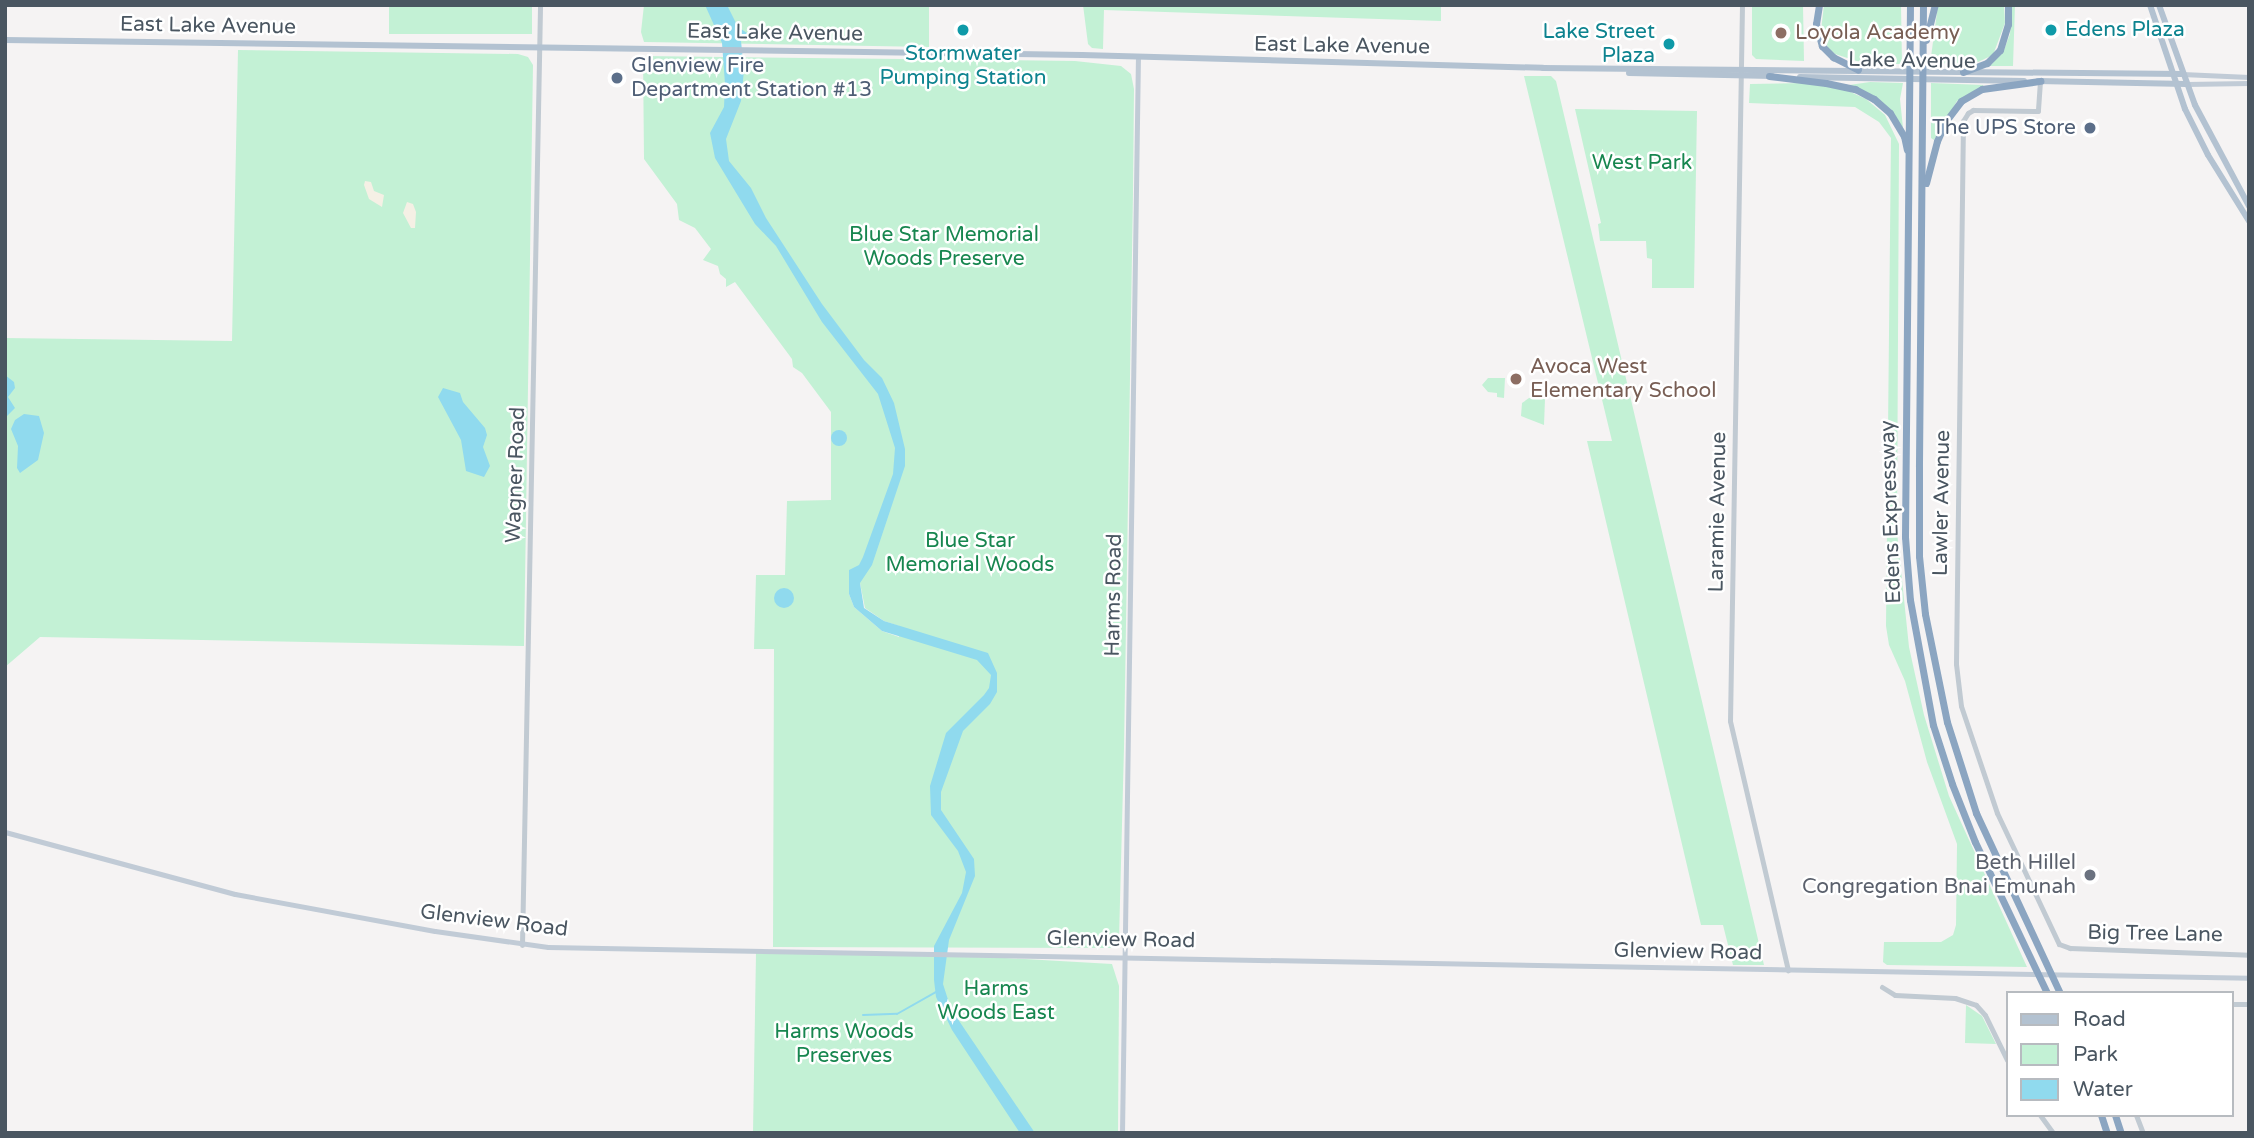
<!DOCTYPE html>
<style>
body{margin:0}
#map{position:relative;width:2254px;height:1138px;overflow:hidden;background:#f5f3f3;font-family:"Varela Round",sans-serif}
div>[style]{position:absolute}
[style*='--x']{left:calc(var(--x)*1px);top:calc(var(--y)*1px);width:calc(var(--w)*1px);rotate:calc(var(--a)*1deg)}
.green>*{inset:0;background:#c3f1d5;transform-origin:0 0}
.sand>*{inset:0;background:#f5f0e5}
.water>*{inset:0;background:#90daee}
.round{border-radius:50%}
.stream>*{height:2px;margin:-1px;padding:0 1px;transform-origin:1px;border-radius:1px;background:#90daee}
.tertiary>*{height:5px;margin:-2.5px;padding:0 2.5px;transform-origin:2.5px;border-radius:2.5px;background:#c1cad2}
.secondary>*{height:5px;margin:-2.5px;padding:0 2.5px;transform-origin:2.5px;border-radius:2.5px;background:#c1cbd6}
.primary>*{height:6px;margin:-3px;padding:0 3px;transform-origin:3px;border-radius:3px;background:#b3c2d1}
.motorway>*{height:7px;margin:-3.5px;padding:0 3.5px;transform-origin:3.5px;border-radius:3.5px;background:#8ba5c1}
.dots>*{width:19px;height:19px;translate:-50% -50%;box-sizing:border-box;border:4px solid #fff;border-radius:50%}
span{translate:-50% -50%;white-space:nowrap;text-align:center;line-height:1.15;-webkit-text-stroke:5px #fff;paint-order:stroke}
.street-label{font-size:21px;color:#4a5661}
.culture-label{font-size:21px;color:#0d838f}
.left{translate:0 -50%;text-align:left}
.right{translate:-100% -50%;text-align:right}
.education-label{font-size:21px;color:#785e54}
.service-label{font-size:21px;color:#4e5e75}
.park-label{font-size:21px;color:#17864f}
.worship-label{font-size:21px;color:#5b616d}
.frame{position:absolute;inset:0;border:7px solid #4a5661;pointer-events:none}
.legend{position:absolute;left:2006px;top:991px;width:228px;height:126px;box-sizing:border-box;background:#fff;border:2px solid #b7bbc0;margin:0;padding:9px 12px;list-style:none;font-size:21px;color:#4a5661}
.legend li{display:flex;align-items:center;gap:14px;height:35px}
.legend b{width:35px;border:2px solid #b7bbc0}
</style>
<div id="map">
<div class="green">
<i style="left:389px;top:5px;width:143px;height:29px"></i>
<i style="clip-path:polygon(644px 5px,929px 5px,929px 47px,644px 42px,641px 32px)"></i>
<i style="clip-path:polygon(1083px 5px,1441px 5px,1441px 21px,1104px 10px,1103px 49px,1092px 48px,1088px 44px)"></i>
<i style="clip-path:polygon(1752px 5px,1803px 5px,1804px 61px,1756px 59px,1752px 55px)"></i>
<i style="clip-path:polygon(1824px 5px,1901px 5px,1902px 64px,1866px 64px,1835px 54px,1828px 48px,1821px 30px)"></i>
<i style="clip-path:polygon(1938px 5px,2004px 5px,2005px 23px,1993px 55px,1978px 62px,1930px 64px)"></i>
<i style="clip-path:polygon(2012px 5px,2015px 5px,2013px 66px,1990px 66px,2004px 50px,2010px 34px)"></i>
<i style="clip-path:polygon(238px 50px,518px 54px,528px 57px,533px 65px,524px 646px,40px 637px,5px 667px,5px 338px,232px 341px)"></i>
<i style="clip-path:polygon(evenodd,643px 56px,1075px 61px,1121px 66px,1131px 74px,1134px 89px,1133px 193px,1124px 748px,1119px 940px,1113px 948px,773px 947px,774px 649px,754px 649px,756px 575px,785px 575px,787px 501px,831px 500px,831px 412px,802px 373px,793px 367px,792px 359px,735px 282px,726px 287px,726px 279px,720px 274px,718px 266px,703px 260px,711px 249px,695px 228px,679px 220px,677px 204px,644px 159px,643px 56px,860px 583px,865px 608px,884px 621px,899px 626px,899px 637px,882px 631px,854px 607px,849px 594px,860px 583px)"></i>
<i style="clip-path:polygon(1524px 76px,1551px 76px,1556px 81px,1764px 965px,1733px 965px,1723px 925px,1701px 925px,1587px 441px,1612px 441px)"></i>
<i style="clip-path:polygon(1870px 82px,1903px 83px,1900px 99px,1903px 128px,1888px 108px,1849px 85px)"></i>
<i style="clip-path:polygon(1805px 83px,1846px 90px,1866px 99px,1885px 115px,1899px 144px,1897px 532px,1909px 647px,1924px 715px,1949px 796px,2027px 967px,1887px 965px,1883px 962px,1884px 942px,1941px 942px,1953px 935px,1956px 925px,1957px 844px,1927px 762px,1905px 681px,1889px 645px,1886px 626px,1891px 138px,1879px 122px,1855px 107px,1749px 103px,1750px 84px)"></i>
<i style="clip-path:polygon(1931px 83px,1984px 85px,1957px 101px,1934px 140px,1931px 138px)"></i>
<i style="clip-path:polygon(1575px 109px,1697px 111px,1694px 288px,1652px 288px,1652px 259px,1647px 258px,1646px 241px,1600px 241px,1598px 224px,1601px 223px)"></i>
<i style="clip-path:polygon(1488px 378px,1505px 378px,1504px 398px,1497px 397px,1497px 393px,1488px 392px,1482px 385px)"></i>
<i style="clip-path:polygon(1529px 398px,1545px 399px,1544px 425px,1521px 416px,1522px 403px)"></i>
<i style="clip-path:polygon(756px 953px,987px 957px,1112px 964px,1119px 986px,1118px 1133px,753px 1133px)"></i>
<i style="clip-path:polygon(1966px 1005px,1982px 1016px,1996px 1044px,1965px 1043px)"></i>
</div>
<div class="sand">
<i style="clip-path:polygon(365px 181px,371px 182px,374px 191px,384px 195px,382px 207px,369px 199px,364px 185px)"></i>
<i style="clip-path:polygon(407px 202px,413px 204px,416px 212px,415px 228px,411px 228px,403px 213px)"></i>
</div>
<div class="water">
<i style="clip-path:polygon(705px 5px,727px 5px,738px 27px,747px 33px,747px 37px,741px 41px,744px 70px,741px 101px,726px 139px,729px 161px,751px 188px,766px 218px,822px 304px,864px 360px,882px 378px,894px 403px,905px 449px,905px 466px,872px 565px,860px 583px,864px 608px,884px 621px,988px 653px,997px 673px,997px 692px,990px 704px,963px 731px,941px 792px,941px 810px,974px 859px,975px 876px,949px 940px,943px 984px,951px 1009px,1035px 1133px,1020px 1133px,952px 1030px,936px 997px,934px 980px,934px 946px,962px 893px,966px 872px,958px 851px,931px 815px,930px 786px,946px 733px,984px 695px,989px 688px,991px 675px,977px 660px,882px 631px,854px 607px,849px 594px,849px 570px,859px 565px,863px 557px,893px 474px,895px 448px,878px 394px,822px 322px,776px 246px,755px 224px,715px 158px,710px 133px,724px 107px,725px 84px,722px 43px)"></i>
<i style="clip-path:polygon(5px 375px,14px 382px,15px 388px,8px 397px,15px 408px,5px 418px)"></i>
<i style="clip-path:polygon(443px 388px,460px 393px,463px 402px,485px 428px,487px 435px,483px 447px,490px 466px,484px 477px,466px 471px,461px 440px,438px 397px)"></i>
<i style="clip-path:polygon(24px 414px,39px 416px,44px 433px,38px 460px,20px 473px,17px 468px,18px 446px,11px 429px,15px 420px)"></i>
<i class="round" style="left:831px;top:430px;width:16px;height:16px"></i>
<i class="round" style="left:774px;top:588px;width:20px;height:20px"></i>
</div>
<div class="stream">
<i style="--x:863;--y:1015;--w:34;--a:-2"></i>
<i style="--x:897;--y:1014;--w:45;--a:-29.4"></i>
</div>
<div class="tertiary">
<i style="--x:1742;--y:5;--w:716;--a:90.96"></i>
<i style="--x:1730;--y:721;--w:256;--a:76.9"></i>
<i style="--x:2040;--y:81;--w:30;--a:94"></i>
<i style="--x:2038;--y:111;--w:65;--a:-179.1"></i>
<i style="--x:1973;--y:110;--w:6;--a:149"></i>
<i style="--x:1968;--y:113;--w:9;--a:122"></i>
<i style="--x:1963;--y:121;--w:543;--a:90.74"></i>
<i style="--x:1956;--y:664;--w:42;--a:83.2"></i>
<i style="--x:1961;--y:706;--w:113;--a:71.4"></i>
<i style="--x:1997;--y:813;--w:145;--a:64.7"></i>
<i style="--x:2059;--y:944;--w:12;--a:20"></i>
<i style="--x:2070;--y:948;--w:179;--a:2.2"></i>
<i style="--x:522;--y:945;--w:940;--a:-88.9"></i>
<i style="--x:1882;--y:987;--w:15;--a:32"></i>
<i style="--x:1895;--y:995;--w:60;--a:2.9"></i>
<i style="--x:1955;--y:998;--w:22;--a:18"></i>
<i style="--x:1976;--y:1005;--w:13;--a:48"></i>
<i style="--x:1985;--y:1015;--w:50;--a:63.9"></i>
<i style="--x:2231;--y:1004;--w:18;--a:0"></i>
<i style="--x:2040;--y:1115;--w:22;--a:54"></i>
<i style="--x:2136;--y:1115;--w:19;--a:69"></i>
</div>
<div class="secondary">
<i style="--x:2182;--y:74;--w:67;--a:2.6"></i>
<i style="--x:2186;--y:84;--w:63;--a:-0.9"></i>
<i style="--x:5;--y:832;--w:238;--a:15.1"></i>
<i style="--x:235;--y:894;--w:203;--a:10.5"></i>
<i style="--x:435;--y:931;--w:114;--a:8.1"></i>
<i style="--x:548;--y:947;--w:1701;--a:1.04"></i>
<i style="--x:1122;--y:1133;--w:1075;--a:-89.15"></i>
</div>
<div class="primary">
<i style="--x:2150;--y:5;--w:110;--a:71.4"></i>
<i style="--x:2185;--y:109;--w:51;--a:63.4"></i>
<i style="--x:2208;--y:155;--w:78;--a:58.2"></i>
<i style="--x:2159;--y:5;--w:106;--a:70.2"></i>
<i style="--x:2195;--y:105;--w:115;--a:61.9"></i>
<i style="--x:5;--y:40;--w:1077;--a:0.8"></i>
<i style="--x:1082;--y:55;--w:461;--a:1.6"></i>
<i style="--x:1543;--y:68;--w:639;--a:0.54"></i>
<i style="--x:1629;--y:73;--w:143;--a:1.2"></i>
<i style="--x:1800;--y:77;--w:224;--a:1"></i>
<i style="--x:2038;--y:81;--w:148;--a:1.2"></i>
</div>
<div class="motorway">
<i style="--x:1819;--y:5;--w:19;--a:99"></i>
<i style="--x:1816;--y:24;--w:23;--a:75"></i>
<i style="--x:1822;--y:46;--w:16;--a:45"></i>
<i style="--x:1833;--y:57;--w:28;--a:27"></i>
<i style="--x:1910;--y:5;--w:532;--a:90.54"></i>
<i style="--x:1905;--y:537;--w:63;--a:85.5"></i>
<i style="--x:1910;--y:600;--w:127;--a:79.6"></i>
<i style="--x:1933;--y:725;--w:62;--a:72.1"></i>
<i style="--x:1952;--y:784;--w:62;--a:68.4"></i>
<i style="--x:1975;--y:842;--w:167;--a:64.5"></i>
<i style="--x:1923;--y:5;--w:462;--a:90.5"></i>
<i style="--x:1919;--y:467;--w:89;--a:90"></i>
<i style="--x:1919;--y:556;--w:58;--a:84.1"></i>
<i style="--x:1925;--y:614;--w:110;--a:78.5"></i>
<i style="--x:1947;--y:722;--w:96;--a:72.3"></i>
<i style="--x:1976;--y:813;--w:199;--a:65"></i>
<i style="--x:1926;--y:40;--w:36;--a:-76"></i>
<i style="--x:1963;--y:72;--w:26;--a:-21"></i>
<i style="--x:1987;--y:63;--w:18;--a:-45"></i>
<i style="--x:2000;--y:50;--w:27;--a:-73"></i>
<i style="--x:2008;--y:24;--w:19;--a:-90"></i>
<i style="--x:1769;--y:76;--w:57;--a:7"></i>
<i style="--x:1826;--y:83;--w:30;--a:12"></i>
<i style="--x:1855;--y:89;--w:21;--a:28"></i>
<i style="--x:1874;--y:99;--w:21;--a:41"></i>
<i style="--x:1890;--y:113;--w:27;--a:59"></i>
<i style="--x:1904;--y:136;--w:14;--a:78"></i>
<i style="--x:1926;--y:183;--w:43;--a:-75.3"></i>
<i style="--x:1937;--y:141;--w:22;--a:-66"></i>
<i style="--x:1946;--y:121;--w:25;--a:-53"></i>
<i style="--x:1961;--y:101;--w:24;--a:-30"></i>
<i style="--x:1982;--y:89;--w:59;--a:-7.9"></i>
<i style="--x:2101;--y:1115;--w:19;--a:72"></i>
<i style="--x:2115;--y:1115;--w:19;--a:72"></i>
</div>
<div class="dots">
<i style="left:963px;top:30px;background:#0f9aa8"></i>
<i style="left:2051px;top:30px;background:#0f9aa8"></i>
<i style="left:1781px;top:33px;background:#8d6e63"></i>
<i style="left:1669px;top:44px;background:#0f9aa8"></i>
<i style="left:617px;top:78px;background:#5c6f8a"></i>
<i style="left:2090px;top:128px;background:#5c6f8a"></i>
<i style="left:1516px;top:379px;background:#8d6e63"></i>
<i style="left:2090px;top:875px;background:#6b7280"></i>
</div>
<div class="street-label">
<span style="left:208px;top:26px;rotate:1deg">East Lake Avenue</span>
<span style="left:775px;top:33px;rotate:1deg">East Lake Avenue</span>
<span style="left:1342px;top:46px;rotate:1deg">East Lake Avenue</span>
<span style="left:1912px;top:61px;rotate:1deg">Lake Avenue</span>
<span style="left:516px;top:475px;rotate:-88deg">Wagner Road</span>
<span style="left:1942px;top:503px;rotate:-89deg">Lawler Avenue</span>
<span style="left:1718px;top:512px;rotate:-89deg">Laramie Avenue</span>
<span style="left:1891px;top:512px;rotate:-92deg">Edens Expressway</span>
<span style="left:1114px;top:595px;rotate:-89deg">Harms Road</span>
<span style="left:494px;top:921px;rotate:7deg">Glenview Road</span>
<span style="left:2155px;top:934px;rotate:1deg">Big Tree Lane</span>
<span style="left:1121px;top:940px;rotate:1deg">Glenview Road</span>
<span style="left:1688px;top:952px;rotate:1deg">Glenview Road</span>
</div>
<div class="culture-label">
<span class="left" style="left:2065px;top:30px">Edens Plaza</span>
<span class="right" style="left:1655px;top:44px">Lake Street<br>Plaza</span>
<span style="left:963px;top:66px">Stormwater<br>Pumping Station</span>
</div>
<div class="education-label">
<span class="left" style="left:1795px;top:33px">Loyola Academy</span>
<span class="left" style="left:1530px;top:379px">Avoca West<br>Elementary School</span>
</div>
<div class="service-label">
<span class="left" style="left:631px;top:78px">Glenview Fire<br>Department Station #13</span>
<span class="right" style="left:2076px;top:128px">The UPS Store</span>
</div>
<div class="park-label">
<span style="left:1642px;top:163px">West Park</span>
<span style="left:944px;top:247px">Blue Star Memorial<br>Woods Preserve</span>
<span style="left:970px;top:553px">Blue Star<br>Memorial Woods</span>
<span style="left:996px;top:1001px">Harms<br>Woods East</span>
<span style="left:844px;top:1044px">Harms Woods<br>Preserves</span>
</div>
<div class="worship-label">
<span class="right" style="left:2076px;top:875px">Beth Hillel<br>Congregation Bnai Emunah</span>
</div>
<div class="frame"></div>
<ul class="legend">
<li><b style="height:9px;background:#b3c2d1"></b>Road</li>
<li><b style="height:19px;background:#c3f1d5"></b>Park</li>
<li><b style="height:19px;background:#90daee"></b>Water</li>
</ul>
</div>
